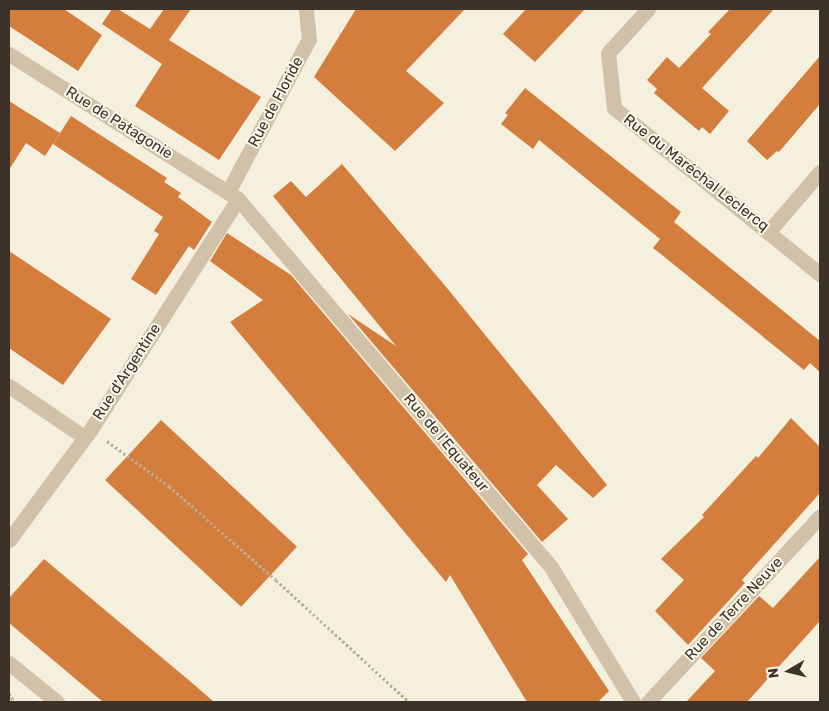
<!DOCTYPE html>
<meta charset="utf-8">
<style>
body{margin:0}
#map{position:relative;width:829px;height:711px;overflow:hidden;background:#f5efde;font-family:Rubik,sans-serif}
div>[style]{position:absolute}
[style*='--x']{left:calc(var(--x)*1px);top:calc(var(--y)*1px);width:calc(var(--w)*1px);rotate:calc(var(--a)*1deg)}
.building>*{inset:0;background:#d47e3e;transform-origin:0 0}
.path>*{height:3px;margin-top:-1.5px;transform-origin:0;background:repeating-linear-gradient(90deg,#bcac92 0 2.5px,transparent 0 5px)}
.street>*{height:15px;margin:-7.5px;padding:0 7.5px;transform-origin:7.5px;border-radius:7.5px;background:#d0c1a8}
span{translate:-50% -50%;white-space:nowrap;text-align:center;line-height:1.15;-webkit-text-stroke:4px #fcf8ec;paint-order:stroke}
.street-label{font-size:15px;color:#3c3229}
.frame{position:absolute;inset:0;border:10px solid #3c3229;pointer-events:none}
.north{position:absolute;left:764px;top:646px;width:50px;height:50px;-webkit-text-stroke:4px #fcf8ec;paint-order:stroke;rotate:262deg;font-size:14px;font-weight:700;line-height:20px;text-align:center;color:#3c3229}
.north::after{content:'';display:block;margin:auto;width:18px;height:22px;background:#3c3229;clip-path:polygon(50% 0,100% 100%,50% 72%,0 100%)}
</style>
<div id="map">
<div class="building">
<i style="clip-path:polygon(9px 9px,64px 9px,102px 35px,78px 71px,9px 26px)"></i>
<i style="clip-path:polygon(112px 9px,118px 9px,150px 29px,164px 9px,191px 9px,169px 40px,261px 97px,219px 160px,135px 106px,162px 64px,102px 24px)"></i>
<i style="clip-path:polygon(356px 9px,465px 9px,406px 71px,444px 103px,395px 151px,314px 77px)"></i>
<i style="clip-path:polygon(526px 9px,585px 9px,535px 62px,503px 34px)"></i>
<i style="clip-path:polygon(730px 9px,774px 9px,702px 88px,729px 111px,710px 134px,702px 127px,699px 131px,654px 93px,657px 89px,647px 80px,667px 57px,679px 68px,711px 34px,708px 32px)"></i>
<i style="clip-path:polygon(820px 56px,820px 104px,779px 152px,777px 151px,767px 160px,747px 141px)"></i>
<i style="clip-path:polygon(525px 88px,681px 212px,674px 222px,820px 341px,820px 372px,810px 363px,804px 370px,662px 255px,653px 248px,660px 239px,539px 140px,533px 149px,501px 124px,508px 115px,505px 113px)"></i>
<i style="clip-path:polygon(9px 101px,60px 133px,45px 156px,26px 143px,9px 170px)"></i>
<i style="clip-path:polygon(71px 116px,167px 178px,164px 182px,181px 193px,178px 197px,212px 222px,194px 250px,189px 246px,156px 295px,131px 279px,159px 234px,154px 231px,163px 217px,53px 144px)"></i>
<i style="clip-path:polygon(342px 164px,447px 288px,607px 485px,593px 498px,556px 465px,537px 485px,568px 519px,542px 542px,348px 314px,396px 346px,273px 196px,291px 181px,306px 197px)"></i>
<i style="clip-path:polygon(227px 233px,291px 275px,528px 554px,522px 560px,609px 691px,598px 702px,527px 702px,450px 575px,446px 582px,230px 322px,263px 300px,210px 261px)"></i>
<i style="clip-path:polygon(9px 251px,111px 319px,63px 385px,9px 348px)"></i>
<i style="clip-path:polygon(791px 418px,820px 447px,820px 493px,742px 580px,745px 583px,688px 645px,655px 611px,684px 580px,661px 559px,704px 517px,702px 515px,756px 456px,758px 458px)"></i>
<i style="left:161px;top:420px;width:186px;height:82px;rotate:43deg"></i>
<i style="clip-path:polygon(820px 557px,820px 621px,747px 702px,686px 702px,715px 671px,701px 658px,759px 596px,773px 608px)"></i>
<i style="clip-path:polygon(44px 559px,191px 682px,214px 702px,103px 702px,9px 623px,9px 598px)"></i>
</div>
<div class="path">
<i style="--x:107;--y:441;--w:77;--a:36"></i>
<i style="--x:169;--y:486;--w:142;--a:41.3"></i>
<i style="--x:276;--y:580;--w:180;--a:42.5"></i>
<i style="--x:9;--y:693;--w:10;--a:61"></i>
</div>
<div class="street">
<i style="--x:648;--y:9;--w:59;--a:132.3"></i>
<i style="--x:608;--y:53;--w:55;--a:83.8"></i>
<i style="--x:614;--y:108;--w:265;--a:38.9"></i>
<i style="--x:9;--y:54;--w:271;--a:32.3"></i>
<i style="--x:238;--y:199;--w:483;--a:49.6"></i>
<i style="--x:551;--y:567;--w:158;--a:58.7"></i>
<i style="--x:228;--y:192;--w:173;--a:-62.1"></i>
<i style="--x:309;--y:39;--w:30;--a:-96"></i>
<i style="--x:769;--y:231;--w:78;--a:-49.2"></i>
<i style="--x:9;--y:386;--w:91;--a:34.2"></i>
<i style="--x:9;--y:540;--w:138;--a:-53.5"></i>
<i style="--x:91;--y:429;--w:273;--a:-57.4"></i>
<i style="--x:9;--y:663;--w:62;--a:39.1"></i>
<i style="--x:648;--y:702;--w:253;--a:-47.2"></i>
</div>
<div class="street-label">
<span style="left:276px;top:102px;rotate:-62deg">Rue de Floride</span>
<span style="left:119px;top:123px;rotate:32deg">Rue de Patagonie</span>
<span style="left:696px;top:173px;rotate:38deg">Rue du Maréchal Leclercq</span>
<span style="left:127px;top:372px;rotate:-57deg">Rue d'Argentine</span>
<span style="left:446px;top:443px;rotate:50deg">Rue de l'Equateur</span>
<span style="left:734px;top:609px;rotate:-47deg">Rue de Terre Neuve</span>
</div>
<div class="frame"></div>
<div class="north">N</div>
</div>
